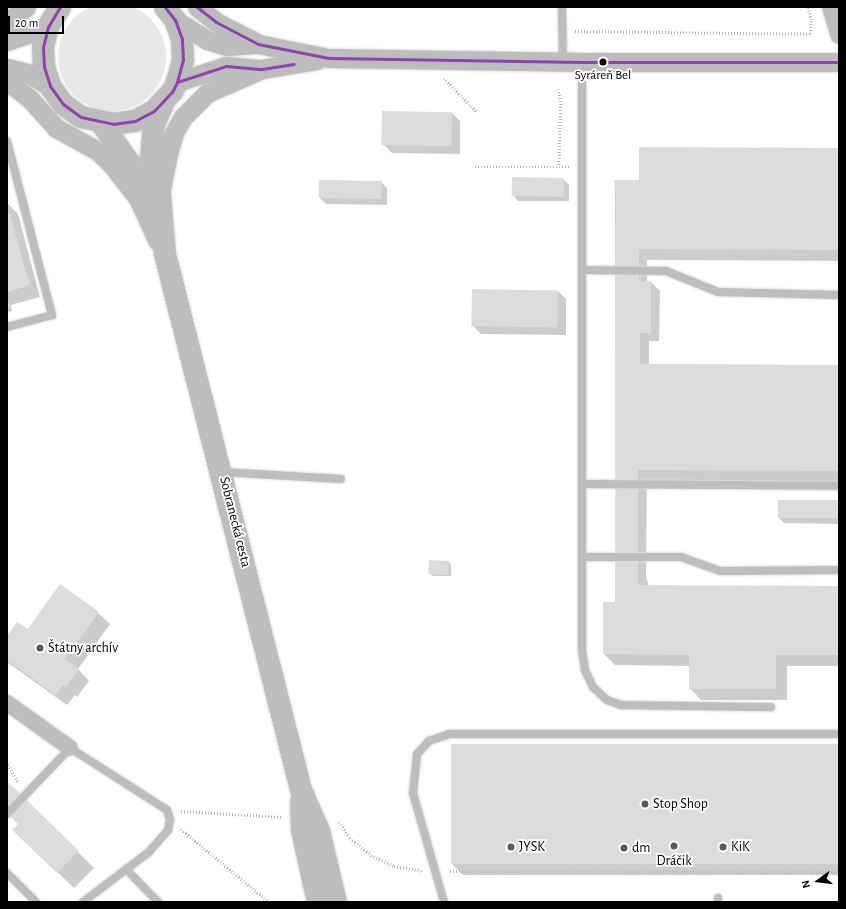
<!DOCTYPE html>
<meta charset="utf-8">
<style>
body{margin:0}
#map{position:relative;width:846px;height:909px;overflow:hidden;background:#fff;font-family:"Alegreya Sans",sans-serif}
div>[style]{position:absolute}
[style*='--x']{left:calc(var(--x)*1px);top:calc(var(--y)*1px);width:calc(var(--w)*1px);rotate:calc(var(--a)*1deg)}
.green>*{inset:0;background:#e8e8e8}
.round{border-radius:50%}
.shadow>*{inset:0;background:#0003}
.building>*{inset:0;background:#dcdcdc;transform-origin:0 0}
.path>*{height:2.5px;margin-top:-1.25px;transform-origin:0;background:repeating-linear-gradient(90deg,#b8b8b8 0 1px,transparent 0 3px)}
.roads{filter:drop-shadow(0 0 1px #dbdbdb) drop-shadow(0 0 1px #dbdbdb)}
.service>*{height:8px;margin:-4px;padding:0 4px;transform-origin:4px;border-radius:4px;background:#bdbdbd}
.minor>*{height:16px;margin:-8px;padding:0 8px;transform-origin:8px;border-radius:8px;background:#bdbdbd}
.tertiary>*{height:19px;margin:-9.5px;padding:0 9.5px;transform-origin:9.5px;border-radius:9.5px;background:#bdbdbd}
.primary>*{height:22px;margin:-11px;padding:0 11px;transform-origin:11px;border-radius:11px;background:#bdbdbd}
.bus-1>*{height:3px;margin:-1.5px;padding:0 1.5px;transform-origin:1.5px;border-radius:1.5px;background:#8e44ad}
.dots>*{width:11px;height:11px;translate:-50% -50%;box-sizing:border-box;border:2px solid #fff;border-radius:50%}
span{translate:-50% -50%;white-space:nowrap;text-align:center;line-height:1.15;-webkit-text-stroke:3.5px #fff;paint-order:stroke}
.bus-label{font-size:13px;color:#000}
.street-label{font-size:14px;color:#000}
.poi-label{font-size:14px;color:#000}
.left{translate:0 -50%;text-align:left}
.frame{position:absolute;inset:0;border:8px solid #000;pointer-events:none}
.north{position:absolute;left:798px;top:861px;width:40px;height:40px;-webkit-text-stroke:3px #fff;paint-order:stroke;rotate:255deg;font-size:11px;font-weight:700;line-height:16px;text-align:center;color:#000}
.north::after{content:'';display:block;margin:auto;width:14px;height:18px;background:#000;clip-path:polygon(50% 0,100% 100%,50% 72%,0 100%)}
.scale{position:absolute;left:8px;top:16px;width:56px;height:18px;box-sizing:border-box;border:2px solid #000;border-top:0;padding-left:5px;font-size:12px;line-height:14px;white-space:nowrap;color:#000;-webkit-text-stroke:3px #fff;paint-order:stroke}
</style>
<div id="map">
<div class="green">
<i class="round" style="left:58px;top:3px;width:108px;height:108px"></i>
</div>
<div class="shadow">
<i style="clip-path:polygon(452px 113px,460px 121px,460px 154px,392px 153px,383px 144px)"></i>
<i style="clip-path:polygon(839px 149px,839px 261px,647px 260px,647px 282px,651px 282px,660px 291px,659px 341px,649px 341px,649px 365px,839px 366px,839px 482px,647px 481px,646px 577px,649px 586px,839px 587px,839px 666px,787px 666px,787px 700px,701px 700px,690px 688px,690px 666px,615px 665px,604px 654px,616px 603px,615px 181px,640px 181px)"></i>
<i style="clip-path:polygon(563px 179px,569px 185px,569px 201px,518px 201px,513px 195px)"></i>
<i style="clip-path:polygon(320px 181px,381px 182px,387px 188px,387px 205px,326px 204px,320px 198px)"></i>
<i style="clip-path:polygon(7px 203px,18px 214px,40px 297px,11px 305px,12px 311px,7px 312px)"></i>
<i style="clip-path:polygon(558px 291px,566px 299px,566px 335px,481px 334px,473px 326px)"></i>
<i style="clip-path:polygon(839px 501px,839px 524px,784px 523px,779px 518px)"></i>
<i style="clip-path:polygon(448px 562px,451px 564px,451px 576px,433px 576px,430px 574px)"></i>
<i style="clip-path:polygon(98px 613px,110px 624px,78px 669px,89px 681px,77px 697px,75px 695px,67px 705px,7px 662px,7px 638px)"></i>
<i style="clip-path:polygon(839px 745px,839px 875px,463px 875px,452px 864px)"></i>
<i style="clip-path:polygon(7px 782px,94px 868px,74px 888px,30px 846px,19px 824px)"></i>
</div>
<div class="building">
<i style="left:382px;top:111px;width:70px;height:34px;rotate:1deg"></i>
<i style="clip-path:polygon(639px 147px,839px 148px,839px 250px,639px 249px,639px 281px,651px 281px,651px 333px,640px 333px,640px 364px,839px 365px,839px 471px,638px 470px,638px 585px,839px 586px,839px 655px,776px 655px,776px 689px,689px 689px,689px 655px,603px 654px,603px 602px,615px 602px,616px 197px,614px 180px,639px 180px)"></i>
<i style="left:512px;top:177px;width:52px;height:19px;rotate:1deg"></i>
<i style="left:319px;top:180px;width:63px;height:18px;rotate:1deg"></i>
<i style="clip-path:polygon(7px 205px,30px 285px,7px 292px)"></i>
<i style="left:472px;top:289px;width:86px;height:37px;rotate:1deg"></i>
<i style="clip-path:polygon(7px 297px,11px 308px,7px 309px)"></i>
<i style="left:778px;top:500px;width:61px;height:18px"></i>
<i style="left:429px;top:560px;width:20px;height:14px;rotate:3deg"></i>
<i style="clip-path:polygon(60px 584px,99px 612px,65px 659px,79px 669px,66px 687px,63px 685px,55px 695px,7px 660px,7px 636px,17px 622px,28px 629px)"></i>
<i style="left:451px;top:744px;width:388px;height:120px"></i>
<i style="clip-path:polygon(7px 781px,79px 851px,57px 873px,12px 830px,18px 824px,7px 813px)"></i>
</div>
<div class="path">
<i style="--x:575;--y:31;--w:235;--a:0.7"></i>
<i style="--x:810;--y:34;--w:14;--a:-86"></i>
<i style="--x:811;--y:20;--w:13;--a:-103"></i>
<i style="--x:444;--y:78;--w:46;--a:45.9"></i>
<i style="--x:558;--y:89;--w:12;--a:76"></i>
<i style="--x:561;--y:101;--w:66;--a:91.7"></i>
<i style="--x:475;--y:167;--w:95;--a:0"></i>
<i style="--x:7;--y:762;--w:24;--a:62"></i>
<i style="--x:181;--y:811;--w:101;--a:3.4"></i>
<i style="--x:339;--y:822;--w:19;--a:55"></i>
<i style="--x:350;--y:838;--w:27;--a:39"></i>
<i style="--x:371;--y:855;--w:25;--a:26"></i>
<i style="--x:394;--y:866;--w:28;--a:10"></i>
<i style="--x:181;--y:829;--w:114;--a:39.7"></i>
<i style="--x:450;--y:871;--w:389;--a:0.1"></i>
</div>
<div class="roads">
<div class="service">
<i style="--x:562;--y:7;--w:55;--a:89"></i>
<i style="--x:582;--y:62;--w:589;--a:90"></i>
<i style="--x:582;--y:651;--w:19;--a:81"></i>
<i style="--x:585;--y:670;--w:19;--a:65"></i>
<i style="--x:593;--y:687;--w:19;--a:43"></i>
<i style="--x:607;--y:700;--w:15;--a:20"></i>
<i style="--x:621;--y:705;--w:150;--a:0.8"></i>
<i style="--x:7;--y:141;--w:180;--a:75.5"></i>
<i style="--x:52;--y:315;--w:47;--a:165.1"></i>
<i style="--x:582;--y:270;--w:84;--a:0.7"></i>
<i style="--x:666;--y:271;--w:56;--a:22"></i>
<i style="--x:718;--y:292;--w:121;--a:1.4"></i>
<i style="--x:222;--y:472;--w:119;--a:3.4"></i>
<i style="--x:582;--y:484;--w:257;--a:0.4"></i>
<i style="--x:582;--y:557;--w:99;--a:0"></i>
<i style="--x:681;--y:557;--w:41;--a:19.7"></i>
<i style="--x:720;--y:571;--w:119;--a:-0.5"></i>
<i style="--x:7;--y:814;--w:91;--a:-46.3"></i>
<i style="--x:70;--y:748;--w:115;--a:32.6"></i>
<i style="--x:167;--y:810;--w:10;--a:73"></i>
<i style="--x:170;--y:820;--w:10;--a:101"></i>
<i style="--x:168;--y:830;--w:29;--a:131"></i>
<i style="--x:149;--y:852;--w:83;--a:142.9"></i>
<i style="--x:126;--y:869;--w:46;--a:45.9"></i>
<i style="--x:7;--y:873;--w:41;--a:45"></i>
<i style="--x:444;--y:902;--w:113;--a:-105.9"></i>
<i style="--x:413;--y:793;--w:39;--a:-84"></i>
<i style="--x:417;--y:754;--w:18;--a:-47"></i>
<i style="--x:429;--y:741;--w:21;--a:-19"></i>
<i style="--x:449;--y:734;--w:390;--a:0"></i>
<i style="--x:718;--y:902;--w:4;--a:-90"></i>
</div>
<div class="minor">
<i style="--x:830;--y:7;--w:30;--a:73"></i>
<i style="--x:7;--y:703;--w:77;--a:35.5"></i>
</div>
<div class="tertiary">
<i style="--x:197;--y:7;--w:24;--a:38"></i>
<i style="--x:216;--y:22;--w:46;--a:27.1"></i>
<i style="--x:175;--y:20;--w:38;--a:32"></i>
<i style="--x:207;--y:40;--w:21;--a:17"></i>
<i style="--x:227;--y:46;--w:31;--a:-4"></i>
<i style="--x:258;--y:44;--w:72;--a:11.2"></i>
<i style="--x:329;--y:58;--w:253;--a:0.9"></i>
<i style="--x:582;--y:62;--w:257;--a:0"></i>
<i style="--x:7;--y:22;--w:24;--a:-38"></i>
<i style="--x:7;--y:41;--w:43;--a:-18.9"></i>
<i style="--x:7;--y:68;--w:21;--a:14"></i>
<i style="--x:27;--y:73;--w:26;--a:29"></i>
<i style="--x:7;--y:81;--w:29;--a:38"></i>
<i style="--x:30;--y:99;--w:39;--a:48"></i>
<i style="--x:56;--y:128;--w:48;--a:28.7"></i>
<i style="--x:98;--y:151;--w:20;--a:45"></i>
<i style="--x:112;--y:165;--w:42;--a:51.8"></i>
<i style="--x:177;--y:82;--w:52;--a:-18.1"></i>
<i style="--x:226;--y:66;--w:33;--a:5"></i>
<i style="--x:160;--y:194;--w:41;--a:-78.7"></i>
<i style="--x:168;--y:154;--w:22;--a:-74"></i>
<i style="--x:174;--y:133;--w:18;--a:-61"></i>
<i style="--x:183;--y:117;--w:34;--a:-45"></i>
<i style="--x:207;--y:93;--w:60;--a:-23.6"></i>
<i style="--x:262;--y:69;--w:56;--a:-9.3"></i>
</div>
<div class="primary">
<i style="--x:60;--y:7;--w:23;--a:121"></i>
<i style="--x:48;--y:27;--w:21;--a:104"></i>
<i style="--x:43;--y:47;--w:20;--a:87"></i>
<i style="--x:44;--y:67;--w:20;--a:72"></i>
<i style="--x:50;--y:86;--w:22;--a:54"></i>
<i style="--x:63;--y:104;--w:22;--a:36"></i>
<i style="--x:81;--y:117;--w:33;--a:12"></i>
<i style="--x:113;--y:124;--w:22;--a:-8"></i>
<i style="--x:135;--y:121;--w:21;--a:-28"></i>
<i style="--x:154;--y:111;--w:26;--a:-47"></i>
<i style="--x:172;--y:92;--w:11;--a:-63"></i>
<i style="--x:177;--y:82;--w:23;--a:-75"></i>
<i style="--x:183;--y:60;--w:21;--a:-93"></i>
<i style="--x:182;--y:39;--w:20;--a:-110"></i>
<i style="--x:175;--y:20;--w:16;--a:-128"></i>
<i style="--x:163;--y:104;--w:22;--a:114"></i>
<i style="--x:154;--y:124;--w:34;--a:95"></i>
<i style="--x:151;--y:158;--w:38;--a:76"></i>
<i style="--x:160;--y:195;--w:59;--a:85.2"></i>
<i style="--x:165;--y:254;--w:553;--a:75.76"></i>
<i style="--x:301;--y:790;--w:45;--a:66.3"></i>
<i style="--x:319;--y:831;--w:73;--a:76.5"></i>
<i style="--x:102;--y:124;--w:47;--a:54.6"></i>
<i style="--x:129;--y:162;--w:43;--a:72.4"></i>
<i style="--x:142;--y:203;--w:41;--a:65.3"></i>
<i style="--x:301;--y:802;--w:28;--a:88"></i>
<i style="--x:302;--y:830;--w:74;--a:77.5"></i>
</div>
</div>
<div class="bus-1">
<i style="--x:60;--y:7;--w:23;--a:121"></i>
<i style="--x:48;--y:27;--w:21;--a:104"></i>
<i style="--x:43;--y:47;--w:20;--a:87"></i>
<i style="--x:44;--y:67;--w:20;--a:72"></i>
<i style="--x:50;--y:86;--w:22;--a:54"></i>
<i style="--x:63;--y:104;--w:22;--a:36"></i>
<i style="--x:81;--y:117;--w:33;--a:12"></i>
<i style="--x:113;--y:124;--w:22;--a:-8"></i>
<i style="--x:135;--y:121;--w:21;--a:-28"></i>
<i style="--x:154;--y:111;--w:26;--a:-47"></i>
<i style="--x:172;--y:92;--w:11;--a:-63"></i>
<i style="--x:177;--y:82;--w:23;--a:-75"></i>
<i style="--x:183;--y:60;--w:21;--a:-93"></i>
<i style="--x:182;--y:39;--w:20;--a:-110"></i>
<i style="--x:175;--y:20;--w:16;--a:-128"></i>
<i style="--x:197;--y:7;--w:24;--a:38"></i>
<i style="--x:216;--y:22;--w:47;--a:27.6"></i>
<i style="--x:258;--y:44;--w:72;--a:11.2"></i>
<i style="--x:329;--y:58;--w:253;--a:0.9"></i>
<i style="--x:582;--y:62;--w:257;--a:0"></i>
<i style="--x:177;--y:82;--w:52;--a:-18.1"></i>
<i style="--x:226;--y:66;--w:36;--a:5"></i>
<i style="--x:262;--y:69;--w:32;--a:-9"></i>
</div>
<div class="dots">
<i style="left:603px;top:62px;background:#000"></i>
<i style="left:40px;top:648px;background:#595959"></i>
<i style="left:645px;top:804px;background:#595959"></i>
<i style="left:674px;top:846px;background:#595959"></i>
<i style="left:511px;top:847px;background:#595959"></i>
<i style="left:723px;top:847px;background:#595959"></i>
<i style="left:624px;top:848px;background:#595959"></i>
</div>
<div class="bus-label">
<span style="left:603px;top:76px">Syráreň Bel</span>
</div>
<div class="street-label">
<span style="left:235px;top:522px;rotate:76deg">Sobranecká cesta</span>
</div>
<div class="poi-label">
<span class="left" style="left:48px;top:648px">Štátny archív</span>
<span class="left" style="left:653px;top:804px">Stop Shop</span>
<span class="left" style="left:519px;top:847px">JYSK</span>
<span class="left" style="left:731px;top:847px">KiK</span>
<span class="left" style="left:632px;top:848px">dm</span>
<span style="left:674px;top:861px">Dráčik</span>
</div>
<div class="frame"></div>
<div class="north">N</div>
<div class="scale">20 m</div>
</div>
